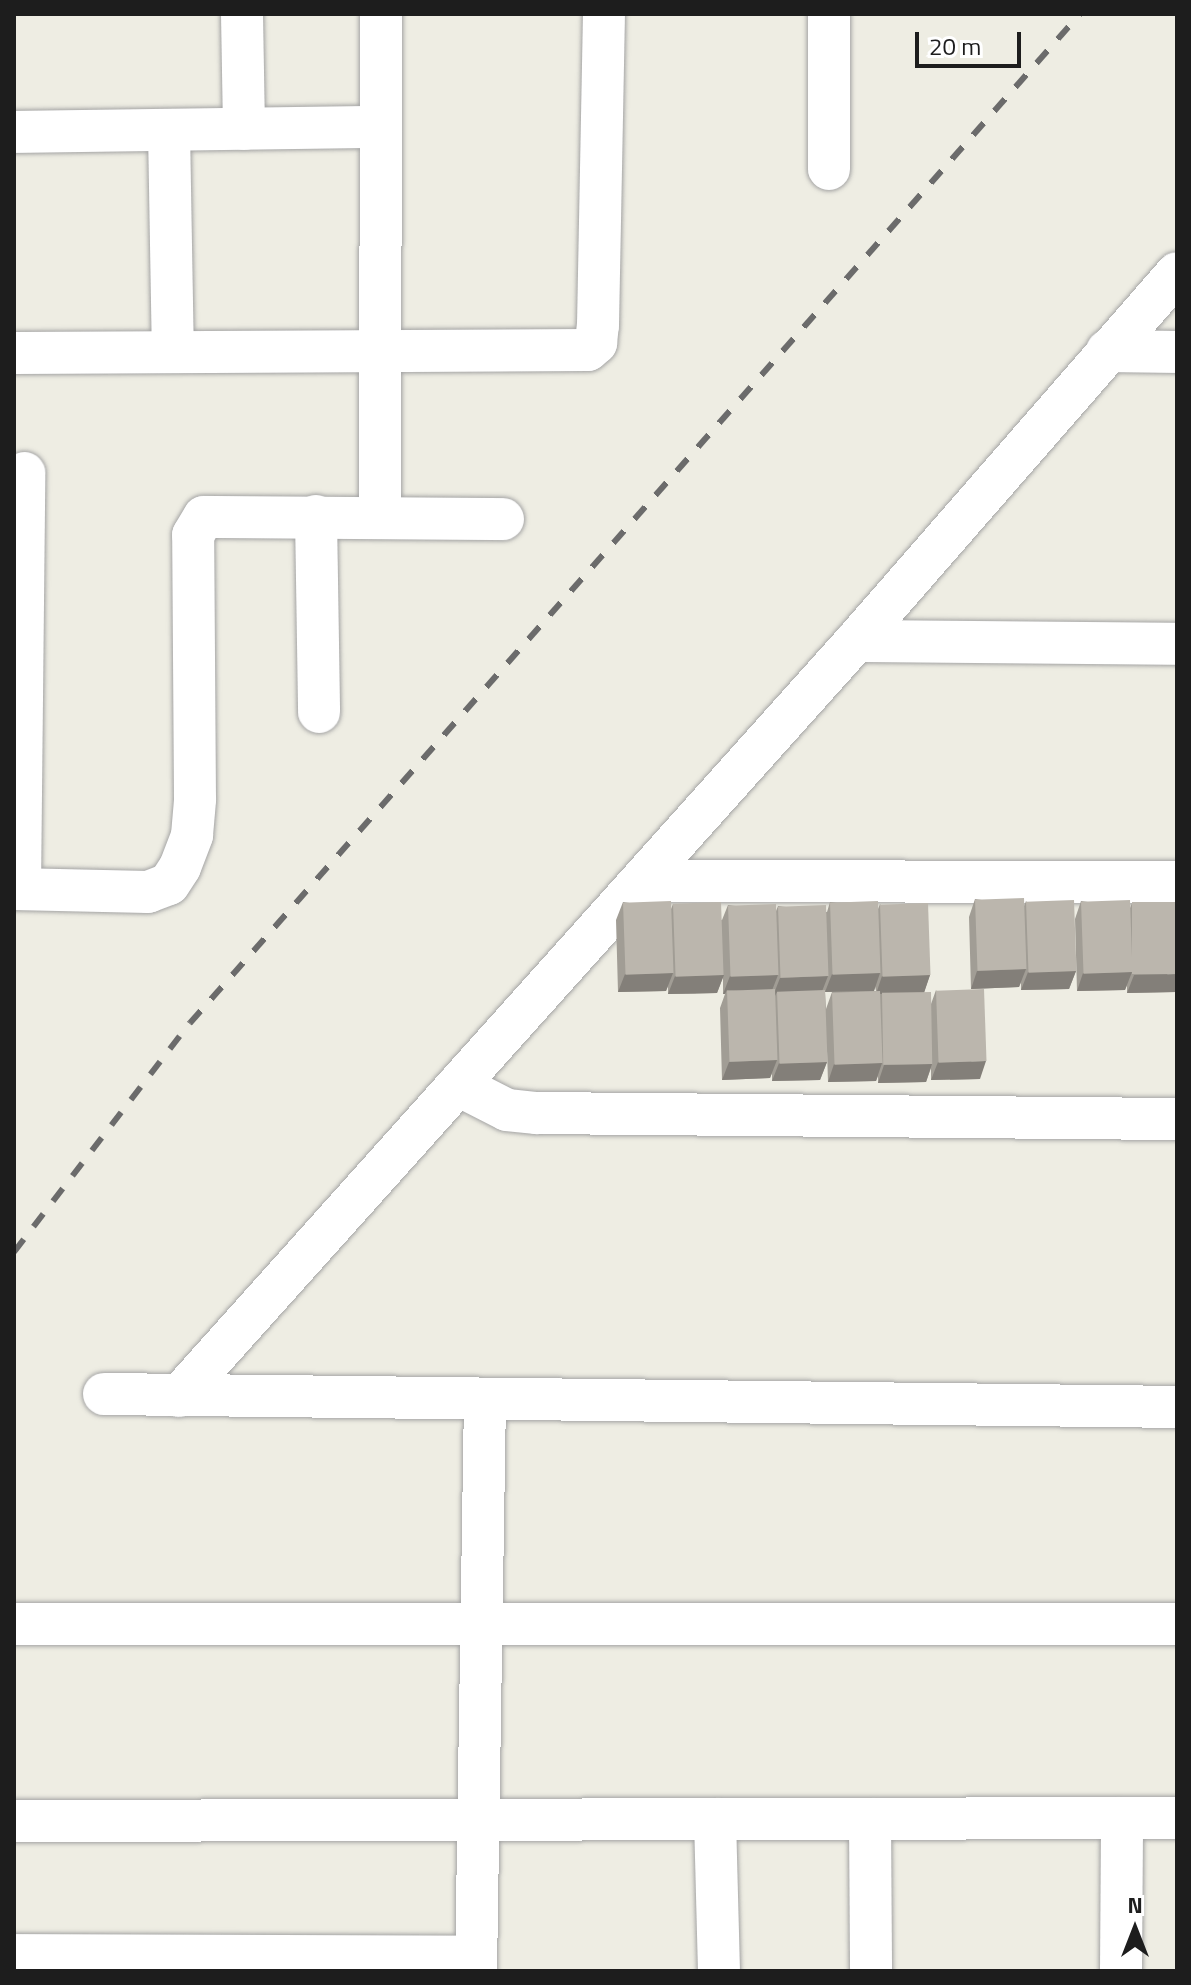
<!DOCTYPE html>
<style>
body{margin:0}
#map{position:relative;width:1191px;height:1985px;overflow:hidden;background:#eeede3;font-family:"Titillium Web",sans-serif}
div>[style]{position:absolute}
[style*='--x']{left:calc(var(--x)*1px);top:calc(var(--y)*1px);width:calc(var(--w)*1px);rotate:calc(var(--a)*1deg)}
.roads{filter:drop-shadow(0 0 2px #a4a4a4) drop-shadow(0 0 2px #a4a4a4)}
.minor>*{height:42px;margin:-21px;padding:0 21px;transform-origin:21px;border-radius:21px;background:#fff}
.rail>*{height:6px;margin-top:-3px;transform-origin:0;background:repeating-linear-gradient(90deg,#6b6b6b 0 16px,transparent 0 32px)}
.wall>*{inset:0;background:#a19d95}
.shaded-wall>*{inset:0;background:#837f79}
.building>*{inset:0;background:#bbb6ad;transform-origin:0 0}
span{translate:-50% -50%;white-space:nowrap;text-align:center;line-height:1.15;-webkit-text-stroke:6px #fff;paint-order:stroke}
.frame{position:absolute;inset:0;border:16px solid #1d1d1d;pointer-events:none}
.north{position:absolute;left:1095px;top:1889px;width:80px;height:80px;-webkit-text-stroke:6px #fff;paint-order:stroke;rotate:0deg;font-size:22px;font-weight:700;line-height:32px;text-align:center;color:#1d1d1d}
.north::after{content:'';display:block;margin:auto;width:28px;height:36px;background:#1d1d1d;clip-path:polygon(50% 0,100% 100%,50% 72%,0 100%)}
.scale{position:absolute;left:915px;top:32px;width:106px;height:36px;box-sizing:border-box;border:4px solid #1d1d1d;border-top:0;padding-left:10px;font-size:24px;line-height:28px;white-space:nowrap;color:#1d1d1d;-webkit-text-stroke:6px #fff;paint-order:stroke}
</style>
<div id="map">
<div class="roads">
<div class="minor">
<i style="--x:242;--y:14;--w:115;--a:89"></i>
<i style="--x:829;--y:14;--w:155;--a:90"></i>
<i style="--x:169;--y:130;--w:221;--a:89"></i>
<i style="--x:14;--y:132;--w:367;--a:-0.8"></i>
<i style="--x:1107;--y:351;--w:70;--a:0.8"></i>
<i style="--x:14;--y:353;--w:574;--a:-0.3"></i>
<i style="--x:588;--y:350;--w:11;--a:-41"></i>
<i style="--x:596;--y:343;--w:18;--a:-84"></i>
<i style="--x:598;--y:325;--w:311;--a:-88.9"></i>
<i style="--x:316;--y:516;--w:196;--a:89.1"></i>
<i style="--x:380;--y:516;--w:502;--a:-89.89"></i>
<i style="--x:856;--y:641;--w:321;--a:0.5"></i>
<i style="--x:642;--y:881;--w:535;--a:0.11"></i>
<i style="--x:14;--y:889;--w:134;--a:1.3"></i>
<i style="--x:148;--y:892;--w:22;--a:-21"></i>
<i style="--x:169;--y:884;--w:20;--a:-57"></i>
<i style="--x:180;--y:867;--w:34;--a:-69"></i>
<i style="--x:192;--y:835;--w:36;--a:-85"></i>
<i style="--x:195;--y:799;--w:264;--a:-90.4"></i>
<i style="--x:193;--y:535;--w:21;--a:-59"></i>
<i style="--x:204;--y:517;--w:299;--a:0.4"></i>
<i style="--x:20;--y:889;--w:416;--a:-89.4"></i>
<i style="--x:458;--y:1085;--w:55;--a:27"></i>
<i style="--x:507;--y:1110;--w:30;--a:6"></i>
<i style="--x:537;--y:1113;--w:640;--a:0.54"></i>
<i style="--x:104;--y:1394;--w:1073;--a:0.69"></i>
<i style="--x:179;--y:1396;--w:1014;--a:-48.12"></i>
<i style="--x:856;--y:641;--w:488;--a:-48.9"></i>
<i style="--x:14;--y:1624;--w:1163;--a:0"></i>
<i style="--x:715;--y:1819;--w:152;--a:88.5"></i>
<i style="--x:870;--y:1819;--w:152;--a:89.6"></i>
<i style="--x:14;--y:1821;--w:1163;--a:-0.15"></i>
<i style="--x:14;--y:1955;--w:462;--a:0.2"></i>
<i style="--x:476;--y:1971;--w:572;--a:-89.1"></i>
<i style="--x:1121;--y:1971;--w:153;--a:-89.6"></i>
</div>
</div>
<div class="rail">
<i style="--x:14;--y:1252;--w:289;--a:-52.5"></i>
<i style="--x:190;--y:1023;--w:1345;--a:-48.59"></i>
</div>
<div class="wall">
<i style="clip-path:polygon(975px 899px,1024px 906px,1026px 901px,1076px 971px,1069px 989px,1021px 990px,1021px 982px,1019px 987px,971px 989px,969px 917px)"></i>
<i style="clip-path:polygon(1081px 901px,1130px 908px,1132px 903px,1176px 992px,1127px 993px,1127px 985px,1125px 990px,1077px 991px,1075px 919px)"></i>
<i style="clip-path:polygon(evenodd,623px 902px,671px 909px,673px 904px,722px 920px,728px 905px,776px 911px,778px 906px,827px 912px,830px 902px,878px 909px,880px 904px,930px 975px,924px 992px,931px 1004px,936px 990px,980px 1079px,931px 1080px,931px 1068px,926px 1082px,878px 1083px,878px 1076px,876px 1081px,828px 1082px,827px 1051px,827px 1062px,820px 1080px,772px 1081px,772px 1073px,770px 1078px,722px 1080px,720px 1008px,725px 994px,723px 994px,723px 977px,717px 993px,668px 994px,668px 986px,666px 991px,618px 992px,616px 920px,623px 902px,875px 986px,876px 991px,832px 992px,826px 1009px,825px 992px,874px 991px,875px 986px)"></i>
</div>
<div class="shaded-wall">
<i style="clip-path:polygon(1026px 969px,1019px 987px,971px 989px,977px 971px)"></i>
<i style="clip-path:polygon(1076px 971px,1069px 989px,1021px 990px,1028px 972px)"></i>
<i style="clip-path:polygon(1132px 972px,1125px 990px,1077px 991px,1083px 973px)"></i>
<i style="clip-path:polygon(673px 973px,666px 991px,618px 992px,625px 974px)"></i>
<i style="clip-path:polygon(880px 973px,874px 991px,825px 992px,832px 974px)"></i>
<i style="clip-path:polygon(1177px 974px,1177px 988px,1176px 992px,1127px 993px,1134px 975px)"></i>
<i style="clip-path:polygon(724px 975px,717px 993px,668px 994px,675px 976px)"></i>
<i style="clip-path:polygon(778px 975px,771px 993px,727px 990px,725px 994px,723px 994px,730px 976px)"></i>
<i style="clip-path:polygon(930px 975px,924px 993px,876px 994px,882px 976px)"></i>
<i style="clip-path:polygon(828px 976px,821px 994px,777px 992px,775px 996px,773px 996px,780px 978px)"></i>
<i style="clip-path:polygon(777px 1060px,770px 1078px,722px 1080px,729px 1062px)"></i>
<i style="clip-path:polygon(986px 1061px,980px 1079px,931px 1080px,938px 1062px)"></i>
<i style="clip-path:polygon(827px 1062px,820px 1080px,772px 1081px,779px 1063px)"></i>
<i style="clip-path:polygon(882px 1063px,876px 1081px,828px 1082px,834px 1064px)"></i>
<i style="clip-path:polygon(932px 1064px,926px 1082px,878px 1083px,884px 1065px)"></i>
</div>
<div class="building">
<i style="left:1024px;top:898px;width:71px;height:49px;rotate:88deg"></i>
<i style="left:1074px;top:900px;width:71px;height:48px;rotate:88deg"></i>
<i style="left:1130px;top:900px;width:72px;height:49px;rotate:88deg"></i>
<i style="left:671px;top:901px;width:72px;height:48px;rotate:88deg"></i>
<i style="left:878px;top:901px;width:72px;height:48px;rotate:88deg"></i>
<i style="left:721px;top:902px;width:73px;height:48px;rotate:88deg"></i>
<i style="left:1177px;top:902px;width:72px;height:45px;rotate:90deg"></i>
<i style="left:928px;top:903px;width:72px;height:48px;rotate:88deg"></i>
<i style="left:776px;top:904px;width:71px;height:48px;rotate:88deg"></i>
<i style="left:826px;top:905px;width:71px;height:48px;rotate:88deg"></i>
<i style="left:775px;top:989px;width:71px;height:48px;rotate:88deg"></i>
<i style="left:984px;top:989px;width:72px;height:48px;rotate:88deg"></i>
<i style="left:825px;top:990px;width:72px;height:48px;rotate:88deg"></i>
<i style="left:880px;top:991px;width:72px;height:48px;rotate:88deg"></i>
<i style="left:931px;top:992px;width:72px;height:49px;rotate:89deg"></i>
</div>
<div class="frame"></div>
<div class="north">N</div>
<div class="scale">20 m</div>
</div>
